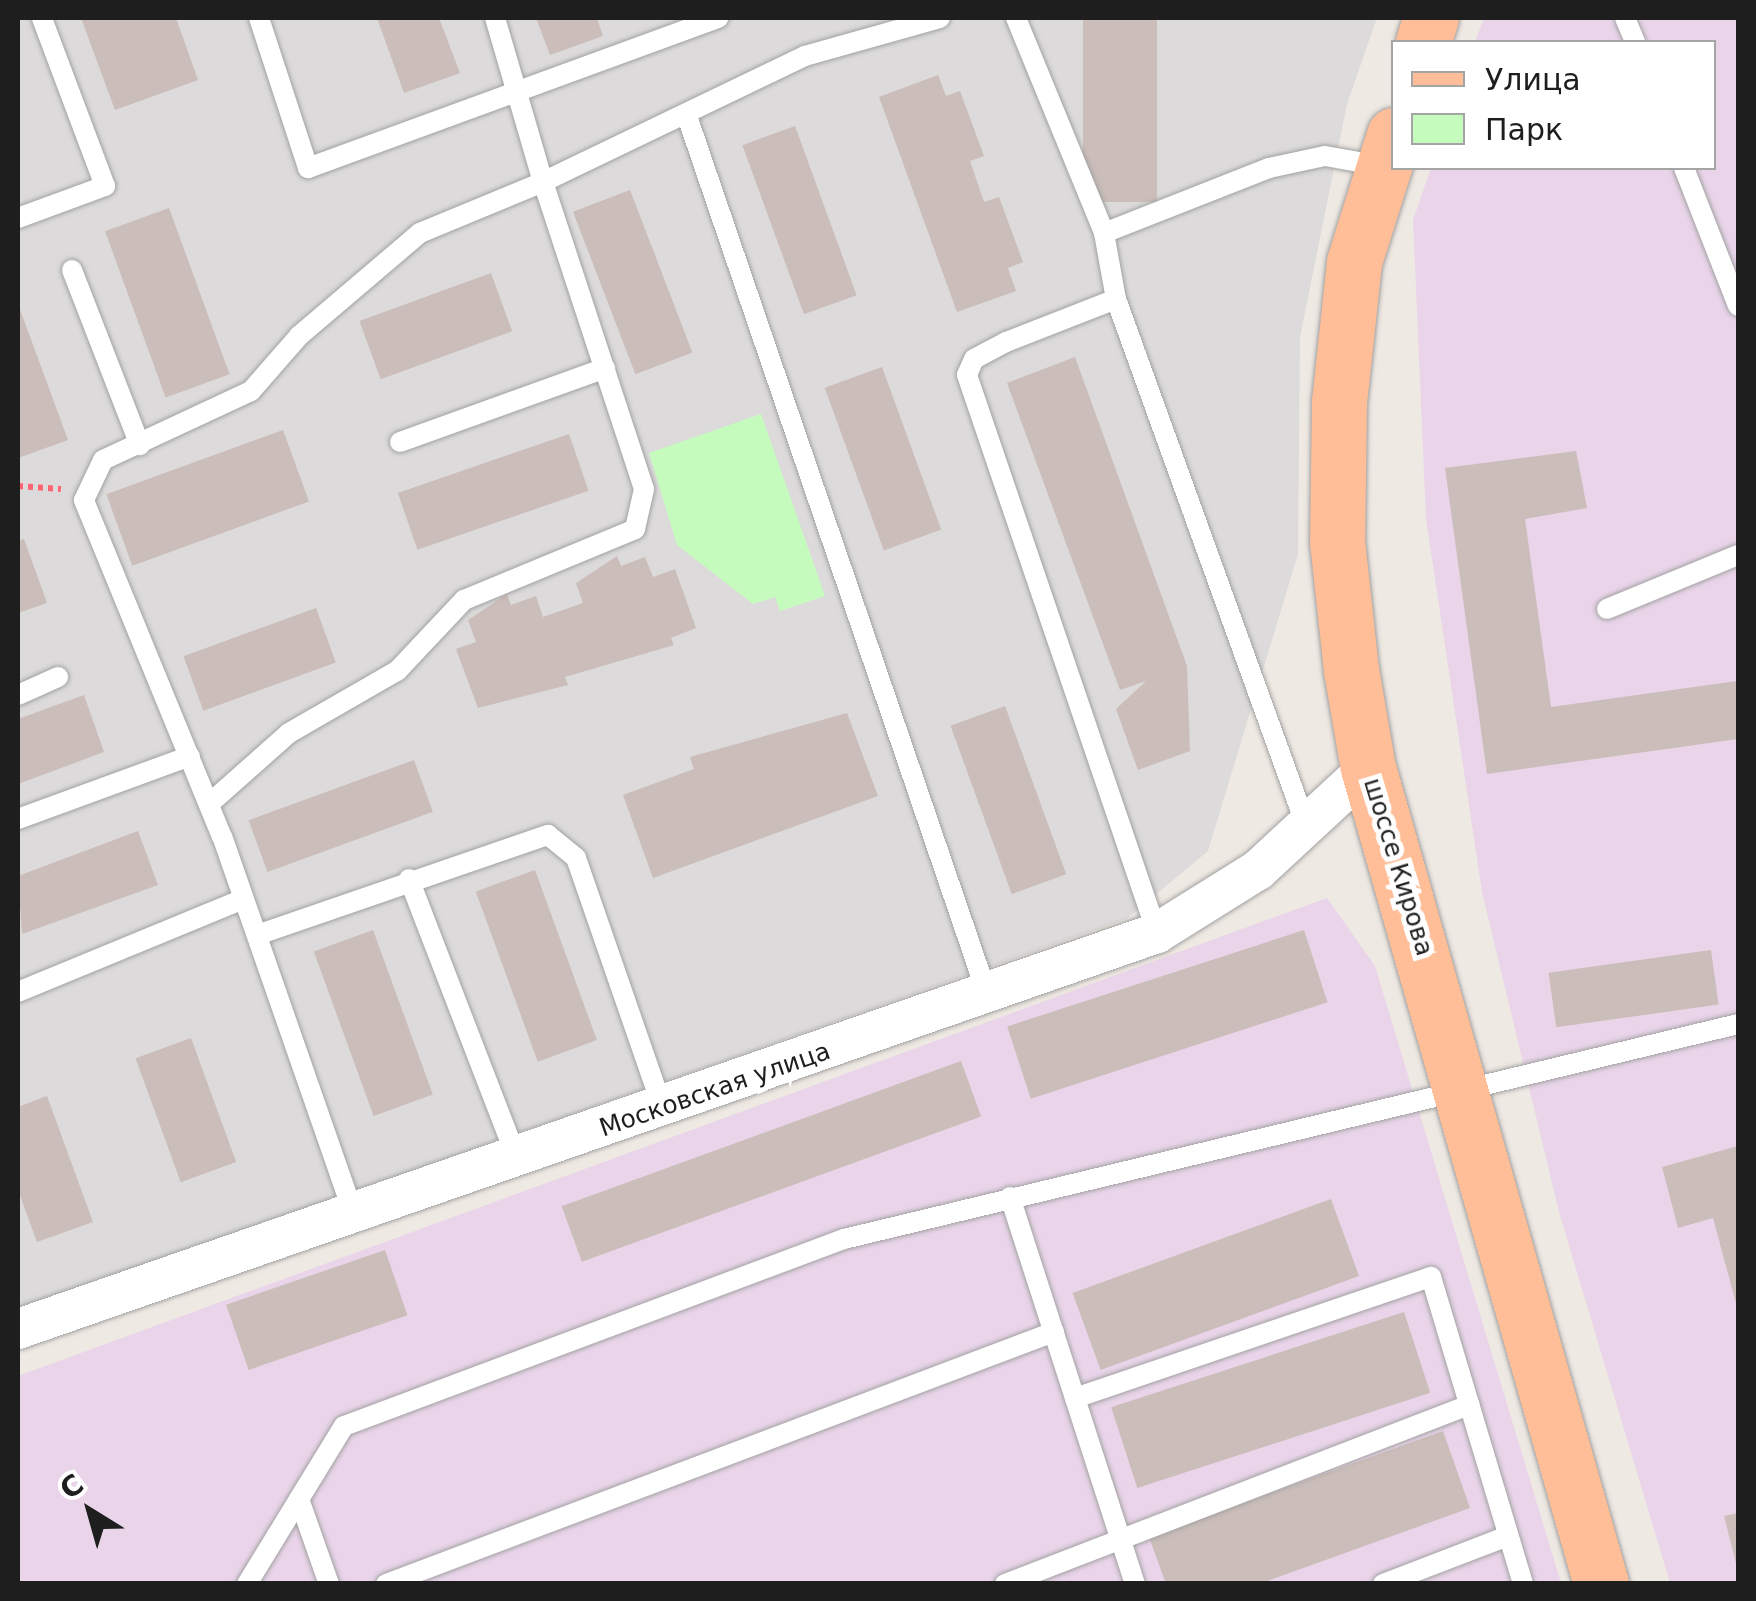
<!DOCTYPE html>
<meta charset="utf-8">
<style>
body{margin:0}
#map{position:relative;width:1756px;height:1601px;overflow:hidden;background:#efe9e3;font-family:"DejaVu Sans",sans-serif}
div>[style]{position:absolute}
[style*='--x']{left:calc(var(--x)*1px);top:calc(var(--y)*1px);width:calc(var(--w)*1px);rotate:calc(var(--a)*1deg)}
.residential>*{inset:0;background:#dcdadb}
.industrial>*{inset:0;background:#e9d4e9}
.park>*{inset:0;background:#c5fcbd}
.building>*{inset:0;background:#cbbdb9;transform-origin:0 0}
.path>*{height:6px;margin-top:-3px;transform-origin:0;background:repeating-linear-gradient(90deg,#ff6473 0 5px,transparent 0 10px)}
.roads{filter:drop-shadow(0 0 2px #a2a2a2) drop-shadow(0 0 2px #a2a2a2)}
.service>*{height:20px;margin:-10px;padding:0 10px;transform-origin:10px;border-radius:10px;background:#fff}
.minor>*{height:40px;margin:-20px;padding:0 20px;transform-origin:20px;border-radius:20px;background:#fff}
.primary>*{height:55px;margin:-27.5px;padding:0 27.5px;transform-origin:27.5px;border-radius:27.5px;background:#ffbe98}
span{translate:-50% -50%;white-space:nowrap;text-align:center;line-height:1.15;-webkit-text-stroke:10px #fff;paint-order:stroke}
.street-label{font-size:25px;color:#1e1e1e}
.frame{position:absolute;inset:0;border:20px solid #1e1e1e;pointer-events:none}
.legend{position:absolute;left:1391px;top:40px;width:325px;height:130px;box-sizing:border-box;background:#fff;border:2px solid #a5a5a5;margin:0;padding:12px 18px;list-style:none;font-size:30px;color:#1e1e1e}
.legend li{display:flex;align-items:center;gap:20px;height:50px}
.legend b{width:50px;border:2px solid #a5a5a5}
.north{position:absolute;left:40px;top:1461px;width:100px;height:100px;-webkit-text-stroke:8px #fff;paint-order:stroke;rotate:323deg;font-size:28px;font-weight:700;line-height:40px;text-align:center;color:#1e1e1e}
.north::after{content:'';display:block;margin:auto;width:35px;height:45px;background:#1e1e1e;clip-path:polygon(50% 0,100% 100%,50% 72%,0 100%)}
</style>
<div id="map">
<div class="residential">
<i style="clip-path:polygon(18px 18px,1377px 18px,1347px 104px,1300px 337px,1298px 554px,1208px 851px,1126px 919px,18px 1309px)"></i>
</div>
<div class="industrial">
<i style="clip-path:polygon(1484px 18px,1738px 18px,1738px 1583px,1670px 1583px,1559px 1212px,1482px 892px,1426px 519px,1413px 220px,1431px 168px,1714px 168px,1714px 42px,1475px 42px)"></i>
<i style="clip-path:polygon(1327px 898px,1375px 966px,1561px 1583px,18px 1584px,18px 1376px)"></i>
</div>
<div class="park">
<i style="clip-path:polygon(761px 414px,825px 596px,780px 611px,775px 597px,753px 604px,677px 545px,649px 453px)"></i>
</div>
<div class="building">
<i style="clip-path:polygon(81px 18px,176px 18px,198px 80px,115px 110px)"></i>
<i style="clip-path:polygon(377px 18px,439px 18px,460px 73px,404px 93px)"></i>
<i style="clip-path:polygon(536px 18px,597px 18px,603px 36px,550px 55px)"></i>
<i style="left:1083px;top:18px;width:74px;height:184px"></i>
<i style="clip-path:polygon(938px 75px,946px 96px,960px 91px,984px 156px,970px 161px,984px 202px,999px 197px,1023px 262px,1008px 268px,1016px 291px,957px 312px,879px 97px)"></i>
<i style="left:795px;top:126px;width:180px;height:56px;rotate:70deg"></i>
<i style="left:630px;top:190px;width:174px;height:61px;rotate:69deg"></i>
<i style="left:169px;top:208px;width:177px;height:68px;rotate:70deg"></i>
<i style="left:491px;top:273px;width:62px;height:140px;rotate:70deg"></i>
<i style="clip-path:polygon(18px 304px,68px 440px,18px 458px)"></i>
<i style="clip-path:polygon(1075px 357px,1187px 666px,1190px 751px,1138px 770px,1116px 709px,1146px 681px,1120px 690px,1007px 383px)"></i>
<i style="left:882px;top:367px;width:173px;height:61px;rotate:70deg"></i>
<i style="left:283px;top:430px;width:76px;height:188px;rotate:70deg"></i>
<i style="left:569px;top:434px;width:60px;height:181px;rotate:71deg"></i>
<i style="clip-path:polygon(1576px 451px,1587px 508px,1525px 519px,1551px 707px,1737px 681px,1738px 739px,1487px 774px,1445px 468px)"></i>
<i style="clip-path:polygon(24px 539px,47px 603px,18px 613px,18px 541px)"></i>
<i style="clip-path:polygon(617px 556px,621px 566px,645px 557px,653px 577px,675px 569px,696px 628px,671px 638px,674px 645px,565px 677px,568px 685px,478px 708px,456px 649px,476px 642px,468px 620px,507px 594px,511px 605px,536px 596px,543px 617px,583px 603px,576px 583px)"></i>
<i style="left:316px;top:608px;width:58px;height:141px;rotate:70deg"></i>
<i style="clip-path:polygon(84px 695px,104px 752px,18px 784px,18px 719px)"></i>
<i style="left:1005px;top:706px;width:179px;height:58px;rotate:70deg"></i>
<i style="clip-path:polygon(847px 713px,878px 796px,653px 878px,623px 795px,694px 769px,690px 757px)"></i>
<i style="left:414px;top:760px;width:55px;height:176px;rotate:70deg"></i>
<i style="clip-path:polygon(138px 831px,158px 885px,22px 934px,18px 876px)"></i>
<i style="left:535px;top:870px;width:181px;height:63px;rotate:70deg"></i>
<i style="left:373px;top:930px;width:175px;height:63px;rotate:70deg"></i>
<i style="left:1304px;top:930px;width:76px;height:312px;rotate:72deg"></i>
<i style="left:1711px;top:950px;width:55px;height:164px;rotate:82deg"></i>
<i style="left:191px;top:1038px;width:132px;height:59px;rotate:70deg"></i>
<i style="left:961px;top:1061px;width:59px;height:425px;rotate:70deg"></i>
<i style="clip-path:polygon(47px 1096px,93px 1222px,37px 1242px,18px 1190px,18px 1107px)"></i>
<i style="clip-path:polygon(1738px 1146px,1738px 1307px,1737px 1307px,1713px 1218px,1678px 1228px,1662px 1167px)"></i>
<i style="left:1331px;top:1199px;width:82px;height:275px;rotate:70deg"></i>
<i style="left:385px;top:1250px;width:69px;height:168px;rotate:71deg"></i>
<i style="left:1404px;top:1312px;width:85px;height:308px;rotate:72deg"></i>
<i style="clip-path:polygon(1443px 1431px,1470px 1508px,1259px 1584px,1166px 1584px,1149px 1537px)"></i>
<i style="clip-path:polygon(1738px 1513px,1738px 1567px,1737px 1567px,1724px 1516px)"></i>
</div>
<div class="path">
<i style="--x:18;--y:486;--w:43;--a:4"></i>
</div>
<div class="roads">
<div class="service">
<i style="--x:259;--y:18;--w:158;--a:71.9"></i>
<i style="--x:308;--y:168;--w:437;--a:-20.1"></i>
<i style="--x:1016;--y:18;--w:232;--a:67.7"></i>
<i style="--x:1104;--y:233;--w:67;--a:79.7"></i>
<i style="--x:1116;--y:299;--w:562;--a:70.15"></i>
<i style="--x:1625;--y:18;--w:26;--a:67"></i>
<i style="--x:688;--y:119;--w:925;--a:71.13"></i>
<i style="--x:1684;--y:168;--w:148;--a:68.6"></i>
<i style="--x:18;--y:218;--w:93;--a:-20.2"></i>
<i style="--x:105;--y:186;--w:179;--a:-110.6"></i>
<i style="--x:1104;--y:233;--w:177;--a:-21.5"></i>
<i style="--x:1269;--y:168;--w:57;--a:-12.1"></i>
<i style="--x:1325;--y:156;--w:58;--a:10"></i>
<i style="--x:72;--y:270;--w:188;--a:68.8"></i>
<i style="--x:1116;--y:299;--w:118;--a:158.6"></i>
<i style="--x:1006;--y:342;--w:36;--a:152"></i>
<i style="--x:974;--y:359;--w:17;--a:114"></i>
<i style="--x:967;--y:375;--w:589;--a:71.2"></i>
<i style="--x:400;--y:442;--w:218;--a:-19.8"></i>
<i style="--x:1607;--y:609;--w:142;--a:-22.4"></i>
<i style="--x:18;--y:695;--w:44;--a:-24.2"></i>
<i style="--x:209;--y:804;--w:107;--a:-41.6"></i>
<i style="--x:289;--y:733;--w:125;--a:-29.9"></i>
<i style="--x:397;--y:671;--w:98;--a:-46.7"></i>
<i style="--x:464;--y:600;--w:185;--a:-22.5"></i>
<i style="--x:635;--y:529;--w:41;--a:-77.3"></i>
<i style="--x:644;--y:489;--w:323;--a:-108.2"></i>
<i style="--x:543;--y:182;--w:291;--a:-25.7"></i>
<i style="--x:805;--y:56;--w:140;--a:-15.7"></i>
<i style="--x:18;--y:819;--w:183;--a:-20.1"></i>
<i style="--x:409;--y:879;--w:300;--a:68.9"></i>
<i style="--x:257;--y:935;--w:308;--a:-19"></i>
<i style="--x:548;--y:835;--w:36;--a:39"></i>
<i style="--x:576;--y:858;--w:266;--a:70.9"></i>
<i style="--x:18;--y:992;--w:241;--a:-22.4"></i>
<i style="--x:1010;--y:1197;--w:407;--a:72.1"></i>
<i style="--x:354;--y:1215;--w:400;--a:-109.2"></i>
<i style="--x:222;--y:837;--w:364;--a:-112.3"></i>
<i style="--x:84;--y:500;--w:44;--a:-64.6"></i>
<i style="--x:103;--y:460;--w:163;--a:-25"></i>
<i style="--x:251;--y:391;--w:73;--a:-48.9"></i>
<i style="--x:299;--y:336;--w:159;--a:-40.4"></i>
<i style="--x:420;--y:233;--w:133;--a:-22.5"></i>
<i style="--x:543;--y:182;--w:171;--a:-106.3"></i>
<i style="--x:1075;--y:1398;--w:376;--a:-18.8"></i>
<i style="--x:1431;--y:1277;--w:320;--a:73.3"></i>
<i style="--x:299;--y:1499;--w:90;--a:70.6"></i>
<i style="--x:247;--y:1584;--w:185;--a:-58.5"></i>
<i style="--x:344;--y:1426;--w:534;--a:-20.51"></i>
<i style="--x:844;--y:1239;--w:919;--a:-13.52"></i>
<i style="--x:386;--y:1584;--w:714;--a:-20.67"></i>
<i style="--x:1005;--y:1584;--w:498;--a:-21.1"></i>
<i style="--x:1383;--y:1584;--w:134;--a:-21"></i>
</div>
<div class="minor">
<i style="--x:18;--y:1329;--w:1206;--a:-19.17"></i>
<i style="--x:1157;--y:933;--w:119;--a:-32"></i>
<i style="--x:1258;--y:870;--w:150;--a:-42.8"></i>
</div>
<div class="primary">
<i style="--x:1423;--y:42;--w:25;--a:-72"></i>
<i style="--x:1394;--y:135;--w:133;--a:107.5"></i>
<i style="--x:1354;--y:262;--w:141;--a:96.1"></i>
<i style="--x:1339;--y:402;--w:139;--a:90.8"></i>
<i style="--x:1337;--y:541;--w:130;--a:83.8"></i>
<i style="--x:1351;--y:670;--w:99;--a:80.2"></i>
<i style="--x:1368;--y:768;--w:849;--a:74.06"></i>
</div>
</div>
<div class="street-label">
<span style="left:1398px;top:867px;rotate:73deg">шоссе Кирова</span>
<span style="left:715px;top:1090px;rotate:-19deg">Московская улица</span>
</div>
<div class="frame"></div>
<ul class="legend">
<li><b style="height:12px;background:#ffbe98"></b>Улица</li>
<li><b style="height:28px;background:#c5fcbd"></b>Парк</li>
</ul>
<div class="north">С</div>
</div>
